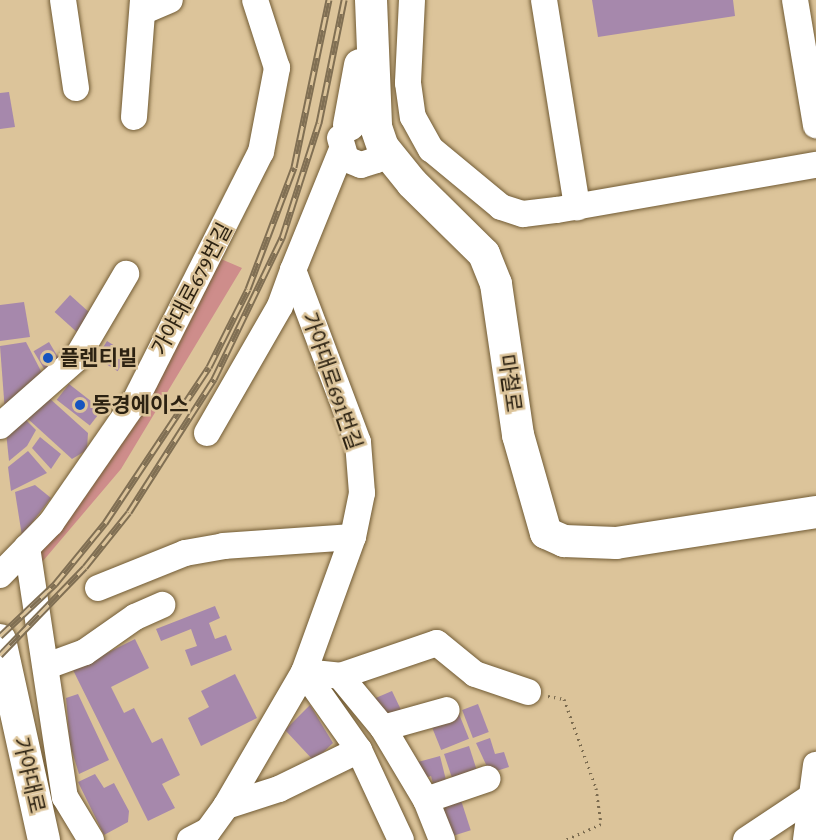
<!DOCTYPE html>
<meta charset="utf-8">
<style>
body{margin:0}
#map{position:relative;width:816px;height:840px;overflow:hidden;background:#dcc49a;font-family:"Crimson Pro","Noto Sans KR",serif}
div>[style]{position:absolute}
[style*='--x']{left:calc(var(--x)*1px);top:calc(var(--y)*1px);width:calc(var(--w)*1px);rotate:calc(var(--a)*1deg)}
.green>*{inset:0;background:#ce8d8b}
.building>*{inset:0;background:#a688ac;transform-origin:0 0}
.path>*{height:3px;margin-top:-1.5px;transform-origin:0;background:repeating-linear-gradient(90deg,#7b6b4f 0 1.5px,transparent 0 6px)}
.roads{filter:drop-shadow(0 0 2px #715b34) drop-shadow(0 0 2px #715b34)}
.minor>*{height:26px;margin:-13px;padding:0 13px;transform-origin:13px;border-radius:13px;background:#fff}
.major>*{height:32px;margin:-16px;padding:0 16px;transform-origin:16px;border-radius:16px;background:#fff}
.rail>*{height:7px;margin-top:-3.5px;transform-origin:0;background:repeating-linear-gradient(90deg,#dcc49a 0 14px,#806f53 0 28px);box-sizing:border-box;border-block:2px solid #806f53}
.dots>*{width:16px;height:16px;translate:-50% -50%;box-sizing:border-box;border:3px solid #dcc49a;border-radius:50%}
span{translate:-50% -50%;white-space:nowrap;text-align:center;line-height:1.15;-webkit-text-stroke:5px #dcc49a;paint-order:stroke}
.street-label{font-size:21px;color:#2c2212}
.poi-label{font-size:21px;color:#2c2212;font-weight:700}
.left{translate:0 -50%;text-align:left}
</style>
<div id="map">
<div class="green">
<i style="clip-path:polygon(221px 259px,242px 268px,121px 469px,37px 568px,27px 547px,51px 523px,199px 274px)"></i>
</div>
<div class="building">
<i style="clip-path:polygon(592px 0,733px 0,735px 16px,598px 37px)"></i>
<i style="clip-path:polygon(9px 92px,15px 127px,0 129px,0 93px)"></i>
<i style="left:70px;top:295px;width:38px;height:23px;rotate:42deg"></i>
<i style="clip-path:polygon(24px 302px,30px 337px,0 341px,0 305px)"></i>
<i style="left:107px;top:341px;width:25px;height:20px;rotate:32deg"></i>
<i style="clip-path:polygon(26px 342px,44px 377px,5px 412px,0 346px)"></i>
<i style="left:49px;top:342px;width:27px;height:18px;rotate:59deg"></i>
<i style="left:69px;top:384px;width:42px;height:20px;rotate:38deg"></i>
<i style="clip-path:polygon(48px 397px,88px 433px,87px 450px,72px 459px,28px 419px)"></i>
<i style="clip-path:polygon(23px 417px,36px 430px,27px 446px,9px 461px,6px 432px)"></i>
<i style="clip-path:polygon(40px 437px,61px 454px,51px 469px,32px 448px)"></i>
<i style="clip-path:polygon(28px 451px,47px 473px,11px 491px,8px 467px)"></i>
<i style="clip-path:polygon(35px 485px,51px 498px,22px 536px,15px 492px)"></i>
<i style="clip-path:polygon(215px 606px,220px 618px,209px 623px,215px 639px,226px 635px,232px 650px,191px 666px,185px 650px,197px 646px,191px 629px,161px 641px,156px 629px)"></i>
<i style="clip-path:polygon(135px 639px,149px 668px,111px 687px,124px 713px,134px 708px,152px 743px,162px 738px,180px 775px,162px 784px,175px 808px,148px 821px,73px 670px)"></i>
<i style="clip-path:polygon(235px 674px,257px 718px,201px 746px,188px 718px,209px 707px,201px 691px)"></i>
<i style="clip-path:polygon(392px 691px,403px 714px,384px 722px,371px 700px)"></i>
<i style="clip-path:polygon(78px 694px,109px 760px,79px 774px,70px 745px,66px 698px)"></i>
<i style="left:478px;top:704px;width:30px;height:17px;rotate:69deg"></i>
<i style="clip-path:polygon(310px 705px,333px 743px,314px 761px,285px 730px)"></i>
<i style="left:457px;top:709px;width:32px;height:30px;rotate:68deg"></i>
<i style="clip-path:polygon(490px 738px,495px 754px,504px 752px,509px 767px,490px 773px,476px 743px)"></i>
<i style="clip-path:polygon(469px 746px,479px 777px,452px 778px,444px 754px)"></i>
<i style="clip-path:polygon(440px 756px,448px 788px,435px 791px,431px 776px,422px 779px,418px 762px)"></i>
<i style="clip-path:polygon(95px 774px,104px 788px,114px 783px,129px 811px,128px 822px,104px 835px,78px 782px)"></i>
<i style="left:459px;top:794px;width:38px;height:25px;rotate:72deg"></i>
</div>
<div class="path">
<i style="--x:548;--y:696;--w:16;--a:11"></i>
<i style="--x:564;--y:699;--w:95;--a:70.2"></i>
<i style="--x:596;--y:788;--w:36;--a:82"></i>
<i style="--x:601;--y:824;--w:39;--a:156"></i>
</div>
<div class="roads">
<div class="minor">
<i style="--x:63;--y:0;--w:89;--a:81.6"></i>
<i style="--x:412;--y:0;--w:83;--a:92.8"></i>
<i style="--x:408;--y:83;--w:34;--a:82"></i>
<i style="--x:413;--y:117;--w:37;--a:61"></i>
<i style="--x:431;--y:149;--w:91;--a:39.6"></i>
<i style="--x:501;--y:207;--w:23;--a:18"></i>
<i style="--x:523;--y:214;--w:34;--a:-7"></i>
<i style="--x:557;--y:210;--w:263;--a:-9.9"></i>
<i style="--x:544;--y:0;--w:210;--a:80.9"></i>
<i style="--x:795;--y:0;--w:127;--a:80.5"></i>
<i style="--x:144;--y:11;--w:28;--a:-23"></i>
<i style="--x:134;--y:117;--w:117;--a:-85.6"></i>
<i style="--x:340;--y:138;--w:22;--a:74"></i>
<i style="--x:346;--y:159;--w:16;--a:22"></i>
<i style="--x:361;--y:165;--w:16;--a:-18"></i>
<i style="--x:376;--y:160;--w:15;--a:-62"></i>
<i style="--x:0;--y:426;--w:101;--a:-41.4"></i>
<i style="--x:76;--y:359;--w:99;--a:-59.5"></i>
<i style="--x:207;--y:433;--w:146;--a:-60.1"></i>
<i style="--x:280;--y:306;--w:38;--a:-70"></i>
<i style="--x:27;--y:547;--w:253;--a:81.4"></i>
<i style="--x:65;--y:797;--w:50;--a:58.8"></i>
<i style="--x:0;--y:575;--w:73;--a:-45.6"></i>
<i style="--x:51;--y:523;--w:146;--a:-55.3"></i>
<i style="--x:134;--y:403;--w:281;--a:-63.2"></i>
<i style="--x:261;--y:152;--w:86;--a:-79.2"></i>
<i style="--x:277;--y:68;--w:71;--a:-107.9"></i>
<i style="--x:98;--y:588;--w:94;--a:-21.9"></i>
<i style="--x:185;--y:553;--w:39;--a:-10"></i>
<i style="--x:223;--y:546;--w:130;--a:-4"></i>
<i style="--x:47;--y:666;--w:40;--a:-20.2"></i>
<i style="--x:85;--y:652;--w:61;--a:-35"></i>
<i style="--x:135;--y:617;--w:30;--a:-24"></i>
<i style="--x:304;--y:672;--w:36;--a:6"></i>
<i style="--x:340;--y:676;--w:102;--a:-18.8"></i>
<i style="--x:437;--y:643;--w:49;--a:39.2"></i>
<i style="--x:475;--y:674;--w:56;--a:18.8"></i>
<i style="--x:304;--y:672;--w:95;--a:54.8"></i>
<i style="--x:359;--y:750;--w:99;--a:65"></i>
<i style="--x:340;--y:676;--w:67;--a:50.4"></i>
<i style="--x:383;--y:728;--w:84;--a:59.2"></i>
<i style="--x:426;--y:800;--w:43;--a:68.2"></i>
<i style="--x:383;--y:728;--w:66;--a:-15.7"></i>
<i style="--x:426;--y:800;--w:65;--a:-19"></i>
<i style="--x:226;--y:806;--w:56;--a:-17.8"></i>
<i style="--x:279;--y:789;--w:89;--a:-26"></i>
<i style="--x:190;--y:840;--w:20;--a:-27"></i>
<i style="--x:208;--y:831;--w:31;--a:-54"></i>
<i style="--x:226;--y:806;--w:155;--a:-59.8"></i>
<i style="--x:304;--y:672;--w:144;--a:-70.1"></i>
<i style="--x:353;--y:537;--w:45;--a:-78.4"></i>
<i style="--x:362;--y:493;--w:51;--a:-94.5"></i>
<i style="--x:358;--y:442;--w:184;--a:-110.7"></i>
<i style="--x:293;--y:270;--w:127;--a:-67.9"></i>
<i style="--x:746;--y:840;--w:78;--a:-33.5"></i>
<i style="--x:806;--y:840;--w:76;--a:-82.4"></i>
</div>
<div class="major">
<i style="--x:371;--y:0;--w:127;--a:87.7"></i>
<i style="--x:376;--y:127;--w:21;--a:71"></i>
<i style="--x:383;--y:147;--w:46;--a:51.1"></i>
<i style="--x:412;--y:183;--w:101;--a:44.6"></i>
<i style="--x:484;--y:254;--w:32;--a:68"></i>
<i style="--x:496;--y:284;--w:153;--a:81.7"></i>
<i style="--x:518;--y:435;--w:102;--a:74.1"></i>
<i style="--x:546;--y:533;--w:20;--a:24"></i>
<i style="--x:564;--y:541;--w:52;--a:2.2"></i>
<i style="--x:616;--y:543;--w:202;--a:-8.8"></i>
<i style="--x:349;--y:125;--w:61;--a:-79.6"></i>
<i style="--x:0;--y:640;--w:205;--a:77.6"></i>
</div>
</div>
<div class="rail">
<i style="--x:0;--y:636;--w:76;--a:-43.4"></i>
<i style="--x:55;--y:584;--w:79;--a:-50.7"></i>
<i style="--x:105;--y:523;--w:187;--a:-56.3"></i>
<i style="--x:209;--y:367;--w:87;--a:-63.4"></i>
<i style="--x:248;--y:289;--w:130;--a:-69.3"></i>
<i style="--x:294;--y:167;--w:171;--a:-78.2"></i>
<i style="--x:0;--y:655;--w:122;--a:-46"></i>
<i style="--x:85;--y:567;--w:70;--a:-51.3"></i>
<i style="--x:129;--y:512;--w:158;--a:-57.4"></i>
<i style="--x:214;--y:379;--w:157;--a:-64.3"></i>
<i style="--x:282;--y:238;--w:121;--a:-72.2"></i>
<i style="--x:319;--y:123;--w:126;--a:-78.5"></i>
</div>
<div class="dots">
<i style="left:48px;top:358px;background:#1654bf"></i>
<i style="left:80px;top:405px;background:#1654bf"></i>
</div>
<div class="street-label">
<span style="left:192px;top:289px;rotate:-62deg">가야대로679번길</span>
<span style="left:332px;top:381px;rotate:71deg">가야대로691번길</span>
<span style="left:510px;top:383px;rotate:82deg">마철로</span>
<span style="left:29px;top:775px;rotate:77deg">가야대로</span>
</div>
<div class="poi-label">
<span class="left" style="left:60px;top:358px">플렌티빌</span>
<span class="left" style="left:92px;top:405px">동경에이스</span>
</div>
</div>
